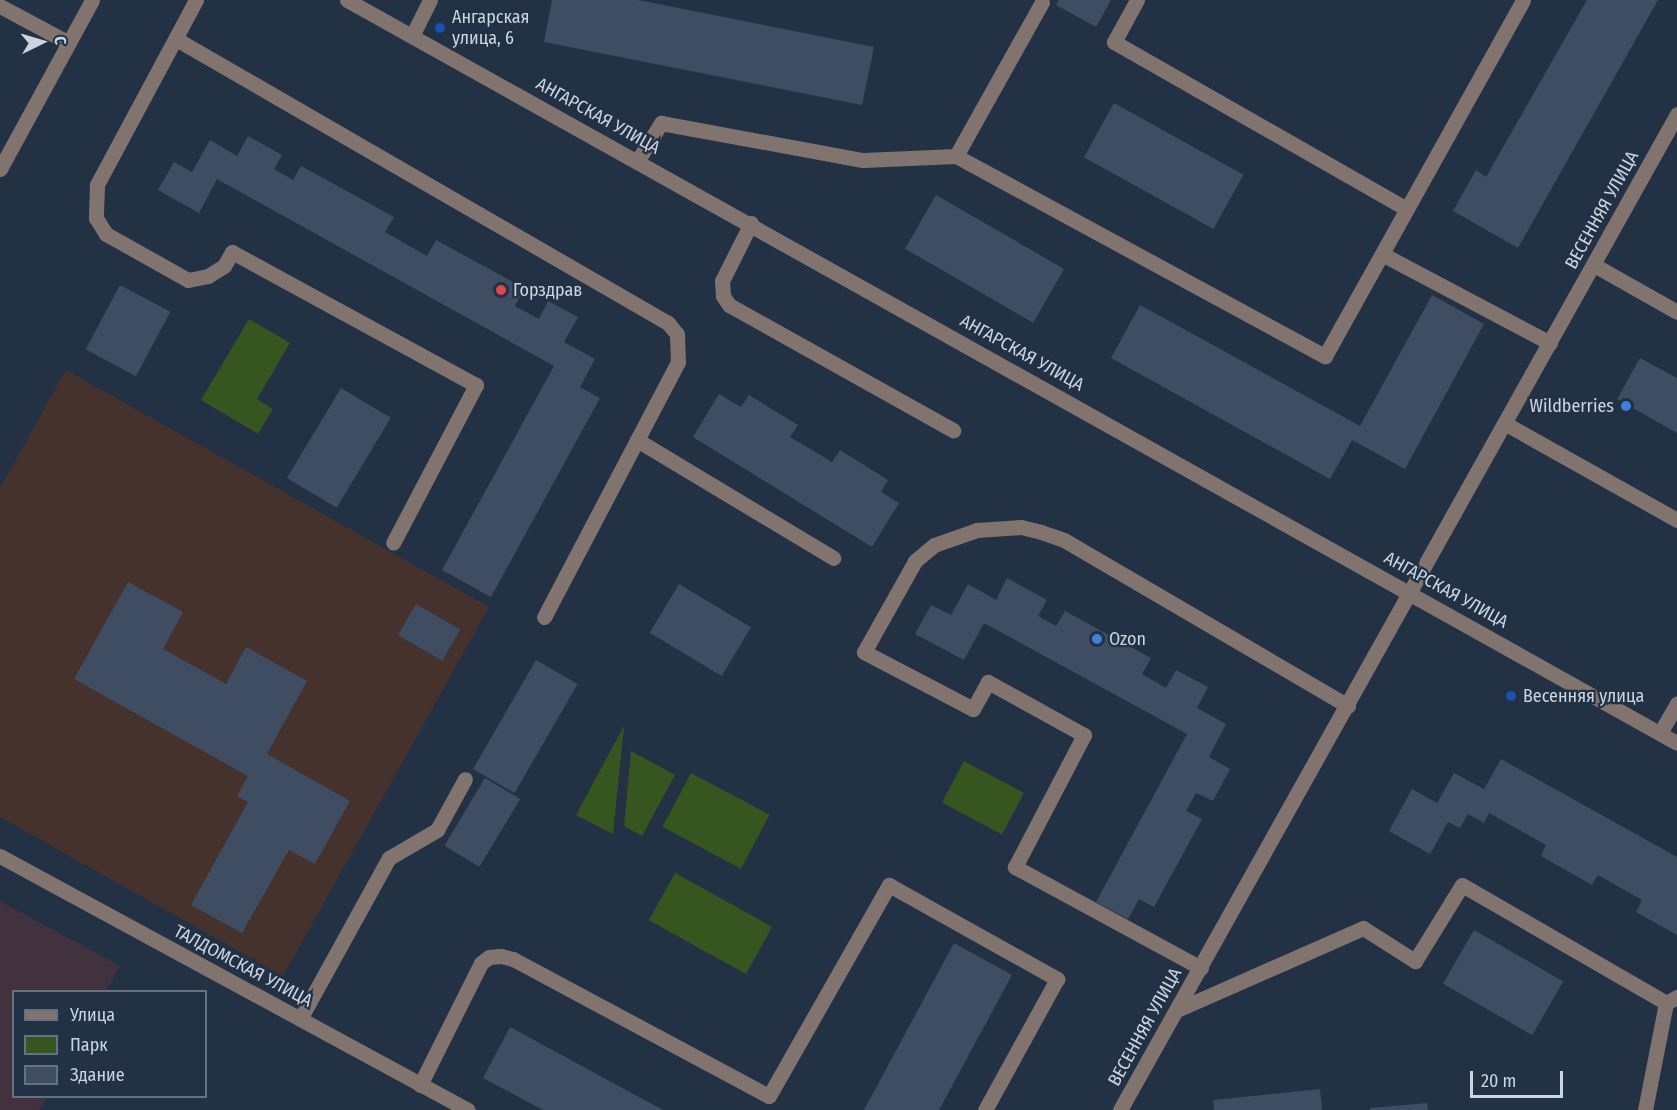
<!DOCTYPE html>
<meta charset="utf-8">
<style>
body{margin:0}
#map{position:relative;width:1677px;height:1110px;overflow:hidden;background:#233145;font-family:"Fira Sans Condensed",sans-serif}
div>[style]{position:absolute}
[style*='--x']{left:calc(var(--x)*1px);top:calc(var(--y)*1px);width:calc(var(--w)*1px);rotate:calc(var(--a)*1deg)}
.industrial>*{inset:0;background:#42323e}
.education>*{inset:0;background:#46322d}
.green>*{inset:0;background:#37551f;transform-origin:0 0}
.building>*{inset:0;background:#3e4d62;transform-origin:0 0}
.minor>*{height:15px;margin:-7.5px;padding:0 7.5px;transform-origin:7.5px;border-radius:7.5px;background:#81746f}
.dots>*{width:16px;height:16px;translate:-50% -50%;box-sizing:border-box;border:3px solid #233145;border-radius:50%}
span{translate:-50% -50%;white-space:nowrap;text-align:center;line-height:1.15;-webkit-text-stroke:4.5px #233145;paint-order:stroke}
.poi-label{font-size:18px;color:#cbd4e1}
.left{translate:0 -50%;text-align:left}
.right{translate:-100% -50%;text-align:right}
.street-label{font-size:18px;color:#cbd4e1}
.legend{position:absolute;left:12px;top:990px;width:195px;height:108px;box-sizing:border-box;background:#233145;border:2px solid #667283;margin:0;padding:8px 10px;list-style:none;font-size:18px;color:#cbd4e1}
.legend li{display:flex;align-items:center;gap:12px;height:30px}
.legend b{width:30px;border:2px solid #667283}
.north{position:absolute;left:12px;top:12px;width:60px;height:60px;-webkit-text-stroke:4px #233145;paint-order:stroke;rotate:85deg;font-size:16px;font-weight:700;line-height:24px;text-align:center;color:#cbd4e1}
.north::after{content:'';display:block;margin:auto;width:21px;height:27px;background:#cbd4e1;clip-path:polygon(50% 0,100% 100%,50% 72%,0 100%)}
.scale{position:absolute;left:1470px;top:1071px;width:93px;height:27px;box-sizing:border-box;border:3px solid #cbd4e1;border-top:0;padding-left:8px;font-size:18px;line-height:21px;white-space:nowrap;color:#cbd4e1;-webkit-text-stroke:4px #233145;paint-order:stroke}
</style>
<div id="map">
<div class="industrial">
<i style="clip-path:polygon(0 901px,120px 966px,106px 991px,14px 992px,14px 1096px,47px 1097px,39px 1110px,0 1110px)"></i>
</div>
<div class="education">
<i style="clip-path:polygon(66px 370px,489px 607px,283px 976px,0 817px,0 488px)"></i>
</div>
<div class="green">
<i style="clip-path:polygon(249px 319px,290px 343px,257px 399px,273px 409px,258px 434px,201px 400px)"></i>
<i style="clip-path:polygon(624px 726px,613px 834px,576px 815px)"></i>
<i style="clip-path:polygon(631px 751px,675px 775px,642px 836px,624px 826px)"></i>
<i style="left:964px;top:761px;width:68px;height:47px;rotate:28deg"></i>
<i style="left:691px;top:773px;width:89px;height:61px;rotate:28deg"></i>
<i style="left:675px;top:873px;width:111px;height:54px;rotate:29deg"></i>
</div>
<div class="building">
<i style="clip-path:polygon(552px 0,638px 0,874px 47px,862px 105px,544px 42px)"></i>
<i style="clip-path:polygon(1059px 0,1111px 0,1096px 27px,1056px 5px)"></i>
<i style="clip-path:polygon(1587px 0,1658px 0,1518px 248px,1453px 211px,1476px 170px,1486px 177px)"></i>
<i style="left:1114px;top:103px;width:148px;height:62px;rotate:29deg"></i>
<i style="clip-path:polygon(248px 136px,282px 155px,274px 169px,293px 180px,301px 166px,394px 217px,385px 232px,427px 256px,436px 240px,524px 288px,515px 306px,539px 319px,548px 301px,578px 317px,564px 342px,595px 359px,580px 387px,600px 398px,491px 597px,442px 570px,554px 366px,217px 179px,199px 213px,158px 190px,174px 162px,192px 172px,210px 140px,237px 156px)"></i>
<i style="left:936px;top:195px;width:148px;height:62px;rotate:30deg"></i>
<i style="left:120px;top:285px;width:57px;height:73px;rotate:28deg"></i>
<i style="clip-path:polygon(1432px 295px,1484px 324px,1405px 469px,1352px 440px,1330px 479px,1111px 358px,1140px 305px,1360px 426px)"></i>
<i style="clip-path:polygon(1640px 358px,1677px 378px,1677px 433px,1617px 399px)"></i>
<i style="left:341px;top:388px;width:58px;height:105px;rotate:31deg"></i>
<i style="clip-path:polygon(719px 394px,741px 407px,749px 395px,798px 425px,790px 437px,832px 462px,840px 450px,888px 480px,881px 492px,899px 503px,872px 547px,693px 437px)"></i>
<i style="clip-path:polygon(1007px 578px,1047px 600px,1038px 616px,1056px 626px,1065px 611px,1151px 658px,1142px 674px,1166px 688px,1176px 670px,1208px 687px,1197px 708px,1226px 724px,1209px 757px,1230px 769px,1213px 801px,1196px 793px,1186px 811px,1202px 819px,1154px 907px,1139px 899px,1128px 919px,1096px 902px,1187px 734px,984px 623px,964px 660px,915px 634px,931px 605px,951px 615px,968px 584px,996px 600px)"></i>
<i style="clip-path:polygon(128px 582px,183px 612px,163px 649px,226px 684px,246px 647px,307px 681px,267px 754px,350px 801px,315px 864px,289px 850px,242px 933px,191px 905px,248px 802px,237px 796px,248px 776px,74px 679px)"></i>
<i style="left:679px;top:584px;width:84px;height:57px;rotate:31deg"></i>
<i style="left:416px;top:604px;width:51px;height:36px;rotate:30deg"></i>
<i style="left:536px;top:660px;width:48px;height:126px;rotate:30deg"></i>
<i style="clip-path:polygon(1501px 759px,1677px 857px,1677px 935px,1636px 912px,1642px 900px,1598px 875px,1592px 885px,1541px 856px,1546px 845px,1489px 813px,1484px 823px,1468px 814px,1460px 828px,1448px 822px,1430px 854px,1389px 831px,1412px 789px,1437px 803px,1454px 773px,1484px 789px)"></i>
<i style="left:485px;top:778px;width:41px;height:79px;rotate:31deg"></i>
<i style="left:1474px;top:930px;width:103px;height:62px;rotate:30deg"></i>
<i style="clip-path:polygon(954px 943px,1012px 975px,939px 1110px,864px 1110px)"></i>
<i style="clip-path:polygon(510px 1027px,663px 1110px,543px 1110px,483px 1078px)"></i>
<i style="clip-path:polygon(1320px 1089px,1322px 1110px,1214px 1110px,1213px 1100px)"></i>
<i style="clip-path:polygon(1427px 1103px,1428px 1110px,1370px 1110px,1370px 1108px)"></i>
</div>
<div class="minor">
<i style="--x:196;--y:0;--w:210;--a:118.2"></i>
<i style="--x:97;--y:185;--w:33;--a:92"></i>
<i style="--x:96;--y:218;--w:19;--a:58"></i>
<i style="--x:106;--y:234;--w:94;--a:29.3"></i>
<i style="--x:188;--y:280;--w:20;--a:-11"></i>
<i style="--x:208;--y:276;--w:19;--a:-32"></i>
<i style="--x:224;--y:266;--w:16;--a:-60"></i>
<i style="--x:232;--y:252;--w:278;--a:28.6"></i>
<i style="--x:476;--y:385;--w:178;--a:117.7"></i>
<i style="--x:347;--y:0;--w:1523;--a:29.19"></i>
<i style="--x:1137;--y:0;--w:48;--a:118.7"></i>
<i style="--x:1114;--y:42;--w:337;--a:29.7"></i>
<i style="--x:0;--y:6;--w:78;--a:28.2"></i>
<i style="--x:412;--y:36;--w:40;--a:-63.4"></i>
<i style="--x:176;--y:39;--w:568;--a:30"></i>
<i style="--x:668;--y:323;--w:14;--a:51"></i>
<i style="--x:677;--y:334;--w:28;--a:88"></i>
<i style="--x:678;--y:362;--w:288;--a:117.7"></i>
<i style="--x:956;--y:156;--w:176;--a:-60.8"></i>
<i style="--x:638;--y:160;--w:44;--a:-58.1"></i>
<i style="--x:661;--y:123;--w:205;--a:10.4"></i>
<i style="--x:863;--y:160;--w:93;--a:-2.5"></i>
<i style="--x:956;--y:156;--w:420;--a:28.5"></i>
<i style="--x:1325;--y:356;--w:407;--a:-60.9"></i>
<i style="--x:0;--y:169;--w:192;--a:-61.4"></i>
<i style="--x:751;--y:223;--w:65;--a:116.6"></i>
<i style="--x:722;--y:281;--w:15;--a:86"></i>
<i style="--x:723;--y:296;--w:11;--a:56"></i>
<i style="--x:729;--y:305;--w:257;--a:29.2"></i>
<i style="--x:1382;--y:254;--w:190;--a:27.9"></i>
<i style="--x:1594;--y:265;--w:95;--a:29.5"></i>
<i style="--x:1506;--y:424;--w:196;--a:29.3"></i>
<i style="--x:637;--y:440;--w:229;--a:31"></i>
<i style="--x:1660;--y:733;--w:34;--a:-60"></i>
<i style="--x:0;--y:856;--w:532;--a:28.49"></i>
<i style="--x:1201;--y:968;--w:212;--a:-151.5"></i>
<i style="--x:1015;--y:867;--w:149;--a:-62.4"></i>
<i style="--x:1084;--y:735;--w:110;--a:-151.1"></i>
<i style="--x:988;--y:682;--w:31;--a:119"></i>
<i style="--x:973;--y:709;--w:123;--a:-152.4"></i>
<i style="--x:864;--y:652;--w:104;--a:-60.7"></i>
<i style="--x:915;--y:561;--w:25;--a:-40"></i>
<i style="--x:934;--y:545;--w:46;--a:-19.2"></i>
<i style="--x:977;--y:530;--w:44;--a:-3.9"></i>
<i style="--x:1021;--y:527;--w:21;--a:14"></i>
<i style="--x:1041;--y:532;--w:24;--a:19"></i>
<i style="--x:1064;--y:540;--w:329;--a:30.3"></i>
<i style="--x:1177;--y:1010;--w:203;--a:-23.8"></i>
<i style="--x:1363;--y:928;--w:62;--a:32.4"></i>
<i style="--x:1415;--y:961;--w:89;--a:-58.3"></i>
<i style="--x:1462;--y:885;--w:236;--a:30"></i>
<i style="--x:1666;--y:1003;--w:13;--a:-29"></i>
<i style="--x:300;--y:1019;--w:184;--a:-61.1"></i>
<i style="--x:389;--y:858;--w:56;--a:-30.3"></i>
<i style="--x:437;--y:830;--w:58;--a:-61.2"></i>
<i style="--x:420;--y:1085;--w:136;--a:-63.4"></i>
<i style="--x:481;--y:963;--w:10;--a:-37"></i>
<i style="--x:489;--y:957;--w:12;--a:-5"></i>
<i style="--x:501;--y:956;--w:12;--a:14"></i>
<i style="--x:513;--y:959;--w:290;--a:28.2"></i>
<i style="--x:769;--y:1096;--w:243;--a:-60.4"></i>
<i style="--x:889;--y:885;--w:193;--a:29.2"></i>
<i style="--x:1057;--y:979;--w:149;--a:118.8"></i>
<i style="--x:1120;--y:1110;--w:1141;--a:-60.78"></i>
<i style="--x:1645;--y:1110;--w:109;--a:-78.9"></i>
</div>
<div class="dots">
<i style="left:440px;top:28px;background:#1a4fb4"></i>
<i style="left:501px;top:290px;background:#e0444e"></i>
<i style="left:1626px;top:406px;background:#3f7fe0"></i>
<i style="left:1097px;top:639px;background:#3f7fe0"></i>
<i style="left:1511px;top:696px;background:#1a4fb4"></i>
</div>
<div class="poi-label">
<span class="left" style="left:452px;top:28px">Ангарская<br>улица, 6</span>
<span class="left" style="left:513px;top:290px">Горздрав</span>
<span class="right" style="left:1614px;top:406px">Wildberries</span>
<span class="left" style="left:1109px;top:639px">Ozon</span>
<span class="left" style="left:1523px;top:696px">Весенняя улица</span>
</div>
<div class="street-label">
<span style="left:598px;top:116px;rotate:29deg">АНГАРСКАЯ УЛИЦА</span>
<span style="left:1602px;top:210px;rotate:-61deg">ВЕСЕННЯЯ УЛИЦА</span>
<span style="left:1022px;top:353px;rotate:29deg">АНГАРСКАЯ УЛИЦА</span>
<span style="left:1446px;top:590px;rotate:29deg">АНГАРСКАЯ УЛИЦА</span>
<span style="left:243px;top:966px;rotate:28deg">ТАЛДОМСКАЯ УЛИЦА</span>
<span style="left:1145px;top:1027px;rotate:-61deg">ВЕСЕННЯЯ УЛИЦА</span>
</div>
<ul class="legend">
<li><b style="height:8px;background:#81746f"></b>Улица</li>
<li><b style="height:16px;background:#37551f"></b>Парк</li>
<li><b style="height:16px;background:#3e4d62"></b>Здание</li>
</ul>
<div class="north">С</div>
<div class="scale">20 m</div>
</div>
